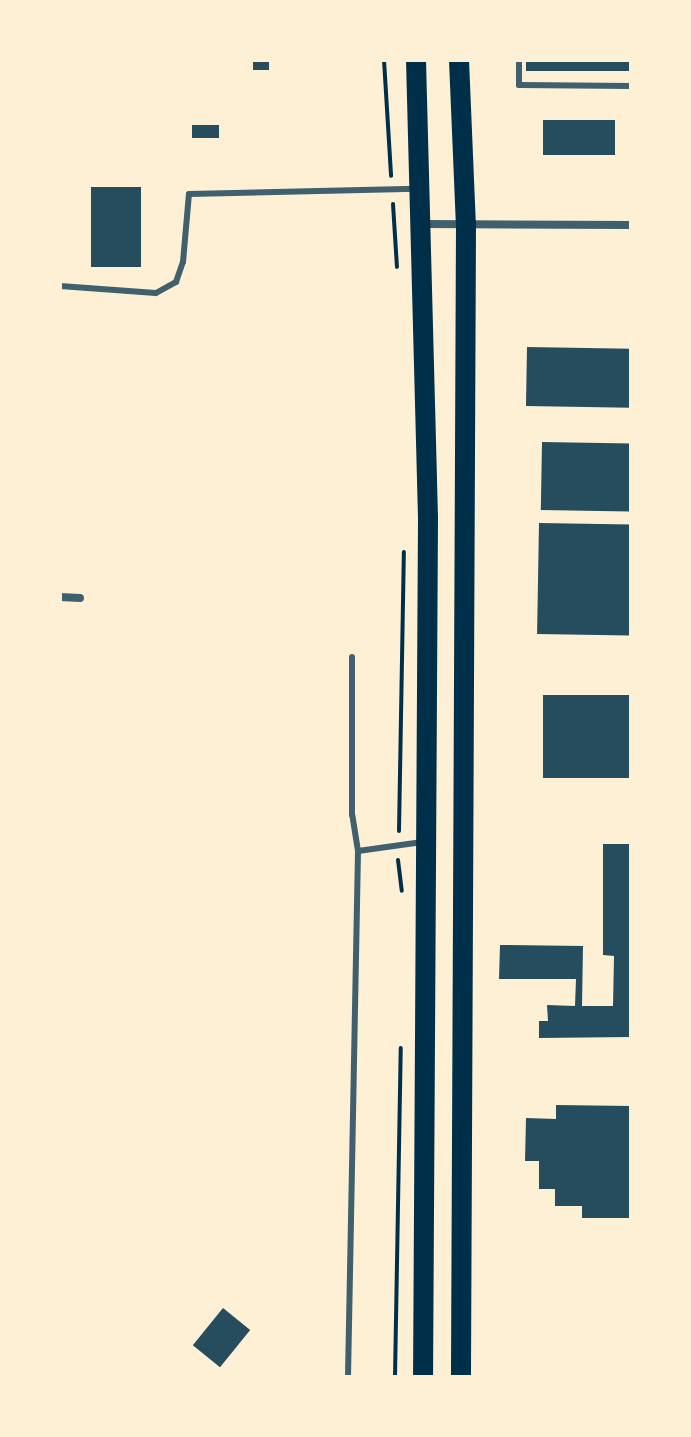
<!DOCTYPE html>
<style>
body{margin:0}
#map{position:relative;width:691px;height:1437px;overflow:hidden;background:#fdf0d5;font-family:Poppins,sans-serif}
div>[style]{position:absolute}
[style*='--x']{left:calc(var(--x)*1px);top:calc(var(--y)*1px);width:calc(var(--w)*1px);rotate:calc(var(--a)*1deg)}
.building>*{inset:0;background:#264d5e;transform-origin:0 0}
.path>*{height:4px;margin:-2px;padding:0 2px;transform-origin:2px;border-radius:2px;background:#003049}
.service>*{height:6px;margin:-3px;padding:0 3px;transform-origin:3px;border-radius:3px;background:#3f606c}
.minor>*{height:8px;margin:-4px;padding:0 4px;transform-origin:4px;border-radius:4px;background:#3f606c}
.trunk>*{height:20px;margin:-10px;padding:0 10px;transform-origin:10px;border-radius:10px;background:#003049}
span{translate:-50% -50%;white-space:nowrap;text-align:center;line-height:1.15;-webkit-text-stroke:6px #fdf0d5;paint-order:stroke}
.frame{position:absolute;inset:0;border:62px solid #fdf0d5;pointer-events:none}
</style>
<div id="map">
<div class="building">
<i style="left:253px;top:60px;width:16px;height:10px"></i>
<i style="left:526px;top:60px;width:105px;height:11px"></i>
<i style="left:543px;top:120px;width:72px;height:35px"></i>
<i style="left:192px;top:125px;width:27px;height:13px"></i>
<i style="left:91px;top:187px;width:50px;height:80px"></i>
<i style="left:527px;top:347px;width:104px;height:59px;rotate:1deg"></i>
<i style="left:542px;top:442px;width:89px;height:68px;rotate:1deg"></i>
<i style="left:539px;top:523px;width:92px;height:111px;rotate:1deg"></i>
<i style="left:543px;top:695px;width:88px;height:83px"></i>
<i style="clip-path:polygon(603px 844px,631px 844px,631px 1037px,539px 1038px,539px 1021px,548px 1021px,547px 1005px,575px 1006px,576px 979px,499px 979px,500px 945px,583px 946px,582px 1006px,613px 1006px,614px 956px,603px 955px)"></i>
<i style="clip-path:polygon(556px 1105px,631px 1106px,631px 1218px,582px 1218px,582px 1206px,555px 1206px,555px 1189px,539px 1189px,539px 1161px,525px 1161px,526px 1118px,556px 1119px)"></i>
<i style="left:223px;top:1308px;width:35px;height:48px;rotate:39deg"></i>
</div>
<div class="path">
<i style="--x:384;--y:60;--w:116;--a:86.5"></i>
<i style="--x:393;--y:204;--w:63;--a:86.4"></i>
<i style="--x:399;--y:831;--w:279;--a:-89"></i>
<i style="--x:398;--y:860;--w:31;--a:83"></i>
<i style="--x:395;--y:1377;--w:329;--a:-89"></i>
</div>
<div class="service">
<i style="--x:519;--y:60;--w:25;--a:90"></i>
<i style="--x:519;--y:85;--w:112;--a:0.5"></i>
<i style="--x:60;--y:286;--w:96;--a:4.2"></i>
<i style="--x:156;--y:293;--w:23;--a:-29"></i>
<i style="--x:176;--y:282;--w:21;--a:-71"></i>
<i style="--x:183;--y:262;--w:68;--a:-85"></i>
<i style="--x:189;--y:194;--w:227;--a:-1.3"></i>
<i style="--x:358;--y:851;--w:65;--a:-8"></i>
<i style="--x:348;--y:1377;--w:526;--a:-88.91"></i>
<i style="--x:358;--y:851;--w:36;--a:-99"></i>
<i style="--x:352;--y:815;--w:158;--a:-90"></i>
</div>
<div class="minor">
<i style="--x:424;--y:224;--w:207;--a:0.3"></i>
<i style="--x:60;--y:597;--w:20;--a:3"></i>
</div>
<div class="trunk">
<i style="--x:416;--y:60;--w:457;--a:88.5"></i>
<i style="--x:428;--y:517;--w:860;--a:90.33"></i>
<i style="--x:459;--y:60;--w:164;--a:87.6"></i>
<i style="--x:466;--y:224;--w:1153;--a:90.25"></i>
</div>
<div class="frame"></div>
</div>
